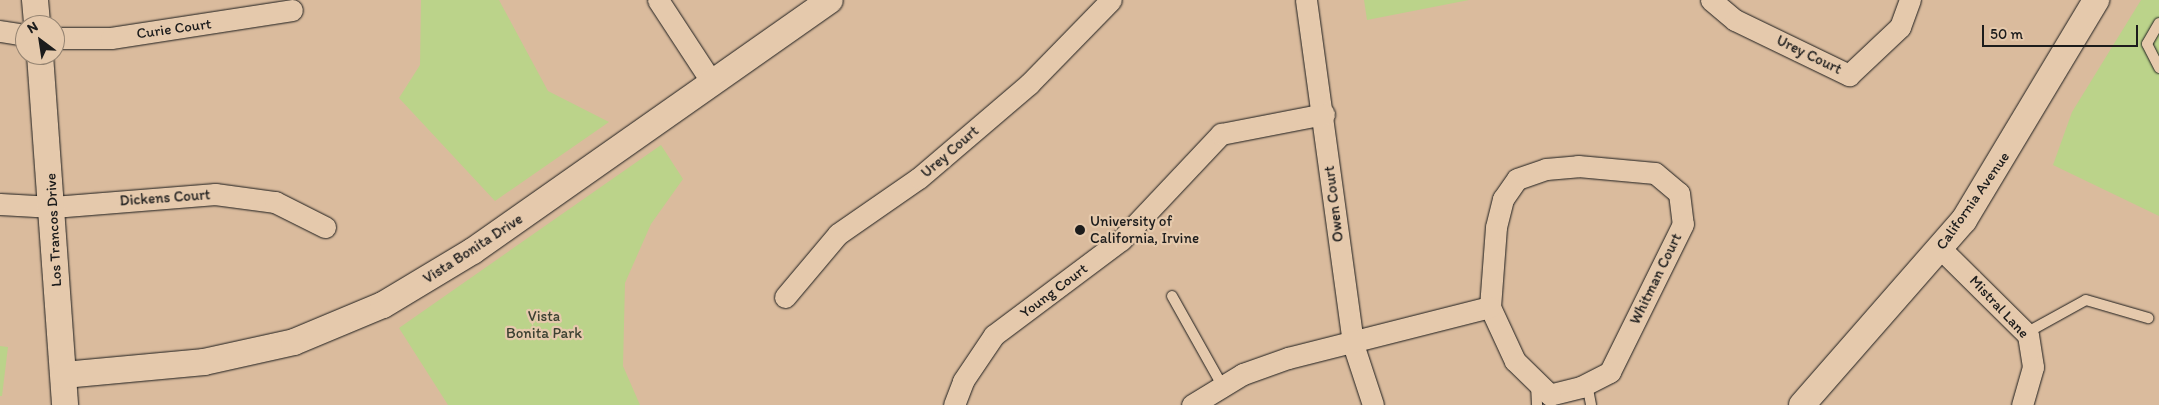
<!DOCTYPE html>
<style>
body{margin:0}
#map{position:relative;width:2159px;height:405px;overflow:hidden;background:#e5c9ac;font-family:Itim,sans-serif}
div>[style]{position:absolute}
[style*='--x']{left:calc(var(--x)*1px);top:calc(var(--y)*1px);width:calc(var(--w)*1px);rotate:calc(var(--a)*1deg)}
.built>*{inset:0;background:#dabb9d}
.green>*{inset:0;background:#bbd38a}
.roads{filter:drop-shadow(0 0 1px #1c1c1c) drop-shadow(0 0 1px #1c1c1c)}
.service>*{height:10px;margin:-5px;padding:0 5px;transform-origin:5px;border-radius:5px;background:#e5c9ac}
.minor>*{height:21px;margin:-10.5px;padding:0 10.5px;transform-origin:10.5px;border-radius:10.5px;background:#e5c9ac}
.tertiary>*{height:26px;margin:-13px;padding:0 13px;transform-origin:13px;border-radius:13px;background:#e5c9ac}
.dots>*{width:14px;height:14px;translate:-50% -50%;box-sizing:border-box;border:2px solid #e5c9ac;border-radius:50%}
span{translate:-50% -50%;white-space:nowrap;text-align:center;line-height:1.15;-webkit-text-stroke:4.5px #e5c9ac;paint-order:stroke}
.street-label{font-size:15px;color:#1c1c1c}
.poi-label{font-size:15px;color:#1c1c1c}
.left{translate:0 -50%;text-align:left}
.park-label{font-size:15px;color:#3c4132}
.north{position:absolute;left:15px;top:15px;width:50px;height:50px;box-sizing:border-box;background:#e5c9ac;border:1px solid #958472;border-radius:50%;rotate:329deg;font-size:14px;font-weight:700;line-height:20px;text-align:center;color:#1c1c1c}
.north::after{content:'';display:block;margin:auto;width:18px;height:22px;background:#1c1c1c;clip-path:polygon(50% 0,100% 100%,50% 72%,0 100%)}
.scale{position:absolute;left:1982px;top:25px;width:156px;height:22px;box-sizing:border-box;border:2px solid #1c1c1c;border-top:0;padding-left:6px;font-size:15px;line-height:18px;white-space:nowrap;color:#1c1c1c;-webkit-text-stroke:4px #e5c9ac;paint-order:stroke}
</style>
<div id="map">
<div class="built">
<i style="clip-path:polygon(evenodd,0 0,2159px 0,2159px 405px,0 405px,0 0,25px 25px,55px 25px,55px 55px,25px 55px,25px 25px)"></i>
</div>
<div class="green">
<i style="clip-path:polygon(421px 0,499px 0,548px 91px,609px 122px,495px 201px,399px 98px,420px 65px)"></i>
<i style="clip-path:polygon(1364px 0,1469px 0,1367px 20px)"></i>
<i style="clip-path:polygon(2141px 0,2159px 0,2159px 216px,2053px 165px,2072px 112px)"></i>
<i style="clip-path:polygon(661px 145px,683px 179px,651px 224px,625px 283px,623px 366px,640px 405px,448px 405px,399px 328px)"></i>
<i style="clip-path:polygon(0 346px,8px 347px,2px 396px,0 396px)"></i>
</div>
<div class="roads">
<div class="service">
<i style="--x:2159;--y:23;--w:24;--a:120"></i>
<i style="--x:2147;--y:44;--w:27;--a:63"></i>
<i style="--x:1172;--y:296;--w:102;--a:60.7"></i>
<i style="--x:2026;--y:333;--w:68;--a:-28.8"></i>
<i style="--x:2086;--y:300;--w:65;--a:16.2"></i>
<i style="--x:1587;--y:384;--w:21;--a:79"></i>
<i style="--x:1536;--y:385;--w:20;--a:87"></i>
</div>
<div class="minor">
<i style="--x:658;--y:0;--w:100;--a:56.8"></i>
<i style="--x:1306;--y:0;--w:347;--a:82.2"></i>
<i style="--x:1353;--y:344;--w:64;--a:71.8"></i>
<i style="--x:1711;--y:0;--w:31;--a:40"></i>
<i style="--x:1735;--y:20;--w:127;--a:25.8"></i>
<i style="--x:1849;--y:75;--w:70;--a:-43.3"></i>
<i style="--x:1900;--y:27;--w:29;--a:-70"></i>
<i style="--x:0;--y:31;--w:25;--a:9"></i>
<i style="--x:55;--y:38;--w:56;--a:0"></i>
<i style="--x:111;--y:38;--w:183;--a:-8.8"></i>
<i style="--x:1578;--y:166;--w:77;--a:5.2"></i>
<i style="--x:1655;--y:173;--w:31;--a:40"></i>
<i style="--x:1679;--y:193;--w:31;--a:83"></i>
<i style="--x:1683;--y:224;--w:165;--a:116.3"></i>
<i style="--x:1610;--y:372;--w:33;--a:153"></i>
<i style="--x:1581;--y:387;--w:32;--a:166"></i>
<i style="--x:1550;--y:395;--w:49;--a:-135.8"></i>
<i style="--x:1515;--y:361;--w:60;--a:-114.8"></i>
<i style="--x:1490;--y:307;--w:80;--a:-85.7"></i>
<i style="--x:1496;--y:227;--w:29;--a:-76"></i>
<i style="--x:1503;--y:199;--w:24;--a:-55"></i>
<i style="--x:1517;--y:179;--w:31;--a:-19"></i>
<i style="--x:1546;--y:169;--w:32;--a:-5"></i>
<i style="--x:0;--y:204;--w:53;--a:3.2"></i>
<i style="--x:53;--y:207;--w:163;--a:-4.6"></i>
<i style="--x:215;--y:194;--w:61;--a:7.6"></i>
<i style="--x:275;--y:202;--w:56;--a:26.6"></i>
<i style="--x:1941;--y:249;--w:122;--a:44.7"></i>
<i style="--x:2028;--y:335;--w:32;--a:81"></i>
<i style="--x:2033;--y:367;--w:40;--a:106"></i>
<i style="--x:785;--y:297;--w:82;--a:-49.9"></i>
<i style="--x:838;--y:234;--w:98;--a:-34.7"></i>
<i style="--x:919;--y:178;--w:145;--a:-40.5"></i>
<i style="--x:1029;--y:84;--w:117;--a:-45.7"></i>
<i style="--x:954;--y:405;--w:26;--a:-69"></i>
<i style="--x:963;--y:381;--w:55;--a:-56"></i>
<i style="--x:994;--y:335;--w:159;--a:-36.8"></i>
<i style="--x:1121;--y:240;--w:146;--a:-46.7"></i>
<i style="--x:1221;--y:134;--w:105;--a:-11"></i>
<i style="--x:1192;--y:405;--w:60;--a:-31.3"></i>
<i style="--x:1243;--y:374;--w:48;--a:-19.6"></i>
<i style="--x:1288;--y:358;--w:208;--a:-14.2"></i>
</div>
<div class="tertiary">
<i style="--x:35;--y:0;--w:25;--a:85"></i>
<i style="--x:40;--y:55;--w:351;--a:85.9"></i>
<i style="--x:64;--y:375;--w:141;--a:-5.3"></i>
<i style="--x:204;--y:362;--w:92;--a:-12.5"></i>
<i style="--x:294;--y:342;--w:96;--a:-22.6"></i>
<i style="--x:383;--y:305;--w:105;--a:-31"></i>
<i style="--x:473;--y:251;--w:436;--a:-35.1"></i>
<i style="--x:1802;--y:405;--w:246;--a:-48.8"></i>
<i style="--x:1964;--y:220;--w:257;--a:-59"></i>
</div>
</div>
<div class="dots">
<i style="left:1080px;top:230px;background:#1c1c1c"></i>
</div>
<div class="street-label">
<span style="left:174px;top:29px;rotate:-8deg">Curie Court</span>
<span style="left:1809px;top:55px;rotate:26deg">Urey Court</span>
<span style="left:950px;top:152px;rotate:-41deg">Urey Court</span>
<span style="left:165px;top:198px;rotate:-4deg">Dickens Court</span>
<span style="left:1973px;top:201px;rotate:-55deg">California Avenue</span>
<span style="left:1334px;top:204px;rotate:-97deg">Owen Court</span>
<span style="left:54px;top:230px;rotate:-93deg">Los Trancos Drive</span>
<span style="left:473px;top:249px;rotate:-33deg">Vista Bonita Drive</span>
<span style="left:1656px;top:279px;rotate:-64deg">Whitman Court</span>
<span style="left:1054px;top:291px;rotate:-37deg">Young Court</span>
<span style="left:1999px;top:307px;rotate:47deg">Mistral Lane</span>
</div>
<div class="poi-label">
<span class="left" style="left:1090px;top:230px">University of<br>California, Irvine</span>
</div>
<div class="park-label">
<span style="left:544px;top:325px">Vista<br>Bonita Park</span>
</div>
<div class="north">N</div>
<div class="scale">50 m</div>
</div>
